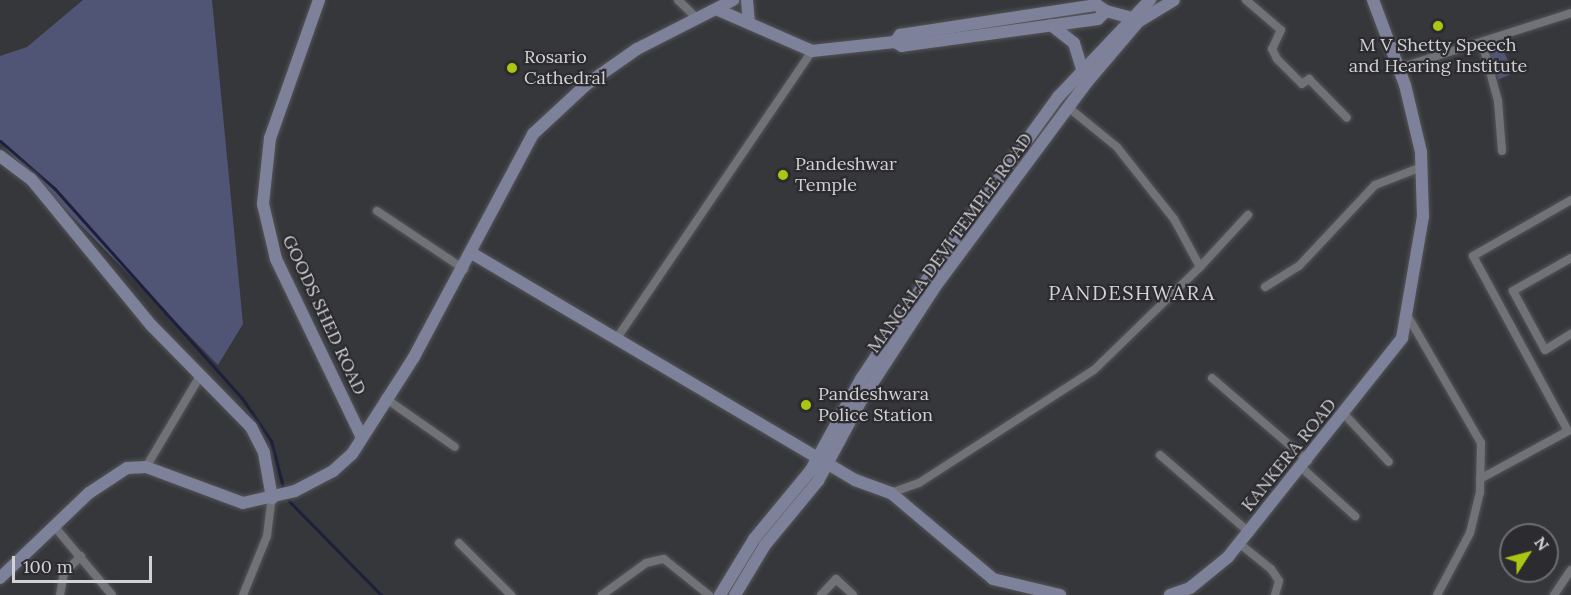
<!DOCTYPE html>
<style>
body{margin:0}
#map{position:relative;width:1571px;height:595px;overflow:hidden;background:#36373b;font-family:Lora,serif}
div>[style]{position:absolute}
[style*='--x']{left:calc(var(--x)*1px);top:calc(var(--y)*1px);width:calc(var(--w)*1px);rotate:calc(var(--a)*1deg)}
.green>*{inset:0;background:#515575;transform-origin:0 0}
.stream>*{height:3px;margin:-1.5px;padding:0 1.5px;transform-origin:1.5px;border-radius:1.5px;background:#1d1f3b}
.roads{filter:drop-shadow(0 0 2px #535458) drop-shadow(0 0 2px #535458)}
.street>*{height:8px;margin:-4px;padding:0 4px;transform-origin:4px;border-radius:4px;background:#717277}
.secondary>*{height:12px;margin:-6px;padding:0 6px;transform-origin:6px;border-radius:6px;background:#7e819a}
.dots>*{width:16px;height:16px;translate:-50% -50%;box-sizing:border-box;border:3px solid #2c2c30;border-radius:50%}
span{translate:-50% -50%;white-space:nowrap;text-align:center;line-height:1.15;-webkit-text-stroke:4.5px #2c2c30;paint-order:stroke}
.poi-label{font-size:18px;color:#d2d2d5}
.left{translate:0 -50%;text-align:left}
.street-label{font-size:18px;color:#d2d2d5}
.neighbourhood-label{font-size:20px;color:#d2d2d5;letter-spacing:1.5px}
.north{position:absolute;left:1499px;top:523px;width:60px;height:60px;box-sizing:border-box;background:#2c2c30;border:2px solid #6e6e72;border-radius:50%;rotate:54deg;font-size:16px;font-weight:700;line-height:24px;text-align:center;color:#d2d2d5}
.north::after{content:'';display:block;margin:auto;width:21px;height:27px;background:#acc612;clip-path:polygon(50% 0,100% 100%,50% 72%,0 100%)}
.scale{position:absolute;left:12px;top:556px;width:140px;height:27px;box-sizing:border-box;border:3px solid #d2d2d5;border-top:0;padding-left:8px;font-size:18px;line-height:21px;white-space:nowrap;color:#d2d2d5;-webkit-text-stroke:4px #2c2c30;paint-order:stroke}
</style>
<div id="map">
<div class="green">
<i style="clip-path:polygon(83px 0,212px 0,243px 324px,218px 365px,0 143px,0 56px,27px 47px)"></i>
<i style="left:1500px;top:42px;width:34px;height:16px;rotate:67deg"></i>
</div>
<div class="stream">
<i style="--x:0;--y:141;--w:73;--a:41.1"></i>
<i style="--x:55;--y:189;--w:280;--a:48.2"></i>
<i style="--x:242;--y:398;--w:52;--a:56"></i>
<i style="--x:271;--y:441;--w:48;--a:75.4"></i>
<i style="--x:289;--y:501;--w:132;--a:45.6"></i>
</div>
<div class="roads">
<div class="street">
<i style="--x:678;--y:0;--w:28;--a:44"></i>
<i style="--x:1246;--y:0;--w:46;--a:40.6"></i>
<i style="--x:1281;--y:30;--w:21;--a:115"></i>
<i style="--x:1272;--y:49;--w:11;--a:63"></i>
<i style="--x:1277;--y:59;--w:35;--a:45"></i>
<i style="--x:1302;--y:84;--w:9;--a:-36"></i>
<i style="--x:1309;--y:79;--w:54;--a:45.7"></i>
<i style="--x:1482;--y:42;--w:61;--a:74.8"></i>
<i style="--x:1498;--y:101;--w:50;--a:85.4"></i>
<i style="--x:1399;--y:68;--w:181;--a:-17.7"></i>
<i style="--x:377;--y:211;--w:105;--a:33.7"></i>
<i style="--x:1571;--y:258;--w:67;--a:150.4"></i>
<i style="--x:1513;--y:291;--w:67;--a:61.5"></i>
<i style="--x:1545;--y:350;--w:31;--a:-32"></i>
<i style="--x:1200;--y:267;--w:71;--a:-47.3"></i>
<i style="--x:1265;--y:287;--w:40;--a:-32"></i>
<i style="--x:1299;--y:266;--w:111;--a:-46.8"></i>
<i style="--x:1375;--y:185;--w:50;--a:-21"></i>
<i style="--x:1406;--y:313;--w:150;--a:60"></i>
<i style="--x:1481;--y:443;--w:49;--a:91.2"></i>
<i style="--x:1480;--y:492;--w:42;--a:103.7"></i>
<i style="--x:1470;--y:533;--w:70;--a:118"></i>
<i style="--x:617;--y:338;--w:347;--a:-55.8"></i>
<i style="--x:1212;--y:378;--w:127;--a:40.8"></i>
<i style="--x:385;--y:398;--w:85;--a:35"></i>
<i style="--x:1345;--y:415;--w:64;--a:46.9"></i>
<i style="--x:1160;--y:455;--w:119;--a:40.9"></i>
<i style="--x:146;--y:467;--w:106;--a:-59.3"></i>
<i style="--x:1302;--y:468;--w:72;--a:42.2"></i>
<i style="--x:1480;--y:479;--w:100;--a:-28.6"></i>
<i style="--x:1568;--y:431;--w:199;--a:-118.5"></i>
<i style="--x:1473;--y:256;--w:113;--a:-29.7"></i>
<i style="--x:891;--y:493;--w:30;--a:-20"></i>
<i style="--x:919;--y:483;--w:208;--a:-32.9"></i>
<i style="--x:1094;--y:370;--w:148;--a:-44.2"></i>
<i style="--x:1200;--y:267;--w:55;--a:-118.4"></i>
<i style="--x:1174;--y:219;--w:92;--a:-128.4"></i>
<i style="--x:1117;--y:147;--w:62;--a:-140.9"></i>
<i style="--x:54;--y:526;--w:90;--a:50"></i>
<i style="--x:459;--y:543;--w:74;--a:45"></i>
<i style="--x:1240;--y:544;--w:40;--a:39"></i>
<i style="--x:1271;--y:569;--w:14;--a:56"></i>
<i style="--x:1279;--y:581;--w:15;--a:106"></i>
<i style="--x:60;--y:595;--w:22;--a:-80"></i>
<i style="--x:64;--y:573;--w:24;--a:-45"></i>
<i style="--x:243;--y:595;--w:64;--a:-67.9"></i>
<i style="--x:267;--y:536;--w:38;--a:-83"></i>
<i style="--x:602;--y:595;--w:54;--a:-36"></i>
<i style="--x:646;--y:563;--w:18;--a:-13"></i>
<i style="--x:664;--y:559;--w:58;--a:38.7"></i>
<i style="--x:821;--y:595;--w:22;--a:-47"></i>
<i style="--x:836;--y:579;--w:23;--a:43"></i>
<i style="--x:1554;--y:595;--w:30;--a:-56"></i>
</div>
<div class="secondary">
<i style="--x:319;--y:0;--w:146;--a:109.5"></i>
<i style="--x:270;--y:138;--w:66;--a:96.1"></i>
<i style="--x:263;--y:204;--w:57;--a:76.7"></i>
<i style="--x:276;--y:259;--w:196;--a:64.3"></i>
<i style="--x:747;--y:0;--w:23;--a:85"></i>
<i style="--x:1097;--y:5;--w:11;--a:34"></i>
<i style="--x:1106;--y:11;--w:11;--a:135"></i>
<i style="--x:1098;--y:19;--w:198;--a:172.2"></i>
<i style="--x:902;--y:46;--w:8;--a:-150"></i>
<i style="--x:895;--y:42;--w:9;--a:-54"></i>
<i style="--x:900;--y:35;--w:199;--a:-8.7"></i>
<i style="--x:716;--y:9;--w:105;--a:23.6"></i>
<i style="--x:812;--y:51;--w:83;--a:-6.2"></i>
<i style="--x:1106;--y:11;--w:30;--a:15"></i>
<i style="--x:1051;--y:25;--w:29;--a:38"></i>
<i style="--x:1074;--y:43;--w:27;--a:73"></i>
<i style="--x:0;--y:156;--w:39;--a:37"></i>
<i style="--x:31;--y:179;--w:189;--a:50.6"></i>
<i style="--x:151;--y:325;--w:143;--a:45.6"></i>
<i style="--x:251;--y:427;--w:29;--a:63"></i>
<i style="--x:264;--y:453;--w:46;--a:79.9"></i>
<i style="--x:473;--y:254;--w:444;--a:30.6"></i>
<i style="--x:855;--y:480;--w:38;--a:20"></i>
<i style="--x:891;--y:493;--w:133;--a:40.1"></i>
<i style="--x:993;--y:579;--w:69;--a:13.4"></i>
<i style="--x:0;--y:578;--w:123;--a:-43.7"></i>
<i style="--x:89;--y:493;--w:45;--a:-33.3"></i>
<i style="--x:127;--y:468;--w:19;--a:-3"></i>
<i style="--x:146;--y:467;--w:103;--a:20.4"></i>
<i style="--x:243;--y:503;--w:53;--a:-13"></i>
<i style="--x:295;--y:491;--w:43;--a:-27.8"></i>
<i style="--x:333;--y:471;--w:25;--a:-42"></i>
<i style="--x:352;--y:454;--w:115;--a:-57.4"></i>
<i style="--x:414;--y:357;--w:253;--a:-61.9"></i>
<i style="--x:533;--y:134;--w:74;--a:-42.8"></i>
<i style="--x:587;--y:84;--w:61;--a:-35"></i>
<i style="--x:637;--y:49;--w:108;--a:-27"></i>
<i style="--x:720;--y:595;--w:66;--a:-58.7"></i>
<i style="--x:754;--y:539;--w:89;--a:-50.4"></i>
<i style="--x:811;--y:470;--w:104;--a:-61.2"></i>
<i style="--x:861;--y:379;--w:150;--a:-56.4"></i>
<i style="--x:944;--y:254;--w:194;--a:-54"></i>
<i style="--x:1058;--y:97;--w:134;--a:-46.5"></i>
<i style="--x:735;--y:595;--w:58;--a:-59"></i>
<i style="--x:765;--y:545;--w:83;--a:-50.4"></i>
<i style="--x:818;--y:481;--w:93;--a:-61.8"></i>
<i style="--x:862;--y:399;--w:137;--a:-56.9"></i>
<i style="--x:937;--y:284;--w:252;--a:-53.4"></i>
<i style="--x:1087;--y:82;--w:79;--a:-49.6"></i>
<i style="--x:1138;--y:22;--w:42;--a:-31.4"></i>
<i style="--x:1170;--y:595;--w:21;--a:-19"></i>
<i style="--x:1190;--y:588;--w:49;--a:-39.2"></i>
<i style="--x:1228;--y:557;--w:280;--a:-51.5"></i>
<i style="--x:1402;--y:338;--w:123;--a:-80.2"></i>
<i style="--x:1423;--y:217;--w:65;--a:-91.8"></i>
<i style="--x:1421;--y:152;--w:69;--a:-103.4"></i>
<i style="--x:1405;--y:85;--w:91;--a:-110.6"></i>
</div>
</div>
<div class="dots">
<i style="left:1438px;top:26px;background:#acc612"></i>
<i style="left:512px;top:68px;background:#acc612"></i>
<i style="left:783px;top:175px;background:#acc612"></i>
<i style="left:806px;top:405px;background:#acc612"></i>
</div>
<div class="poi-label">
<span style="left:1438px;top:56px">M V Shetty Speech<br>and Hearing Institute</span>
<span class="left" style="left:524px;top:68px">Rosario<br>Cathedral</span>
<span class="left" style="left:795px;top:175px">Pandeshwar<br>Temple</span>
<span class="left" style="left:818px;top:405px">Pandeshwara<br>Police Station</span>
</div>
<div class="street-label">
<span style="left:950px;top:243px;rotate:-54deg">MANGALA DEVI TEMPLE ROAD</span>
<span style="left:324px;top:315px;rotate:65deg">GOODS SHED ROAD</span>
<span style="left:1289px;top:455px;rotate:-51deg">KANKERA ROAD</span>
</div>
<div class="neighbourhood-label">
<span style="left:1132px;top:292px">PANDESHWARA</span>
</div>
<div class="north">N</div>
<div class="scale">100 m</div>
</div>
